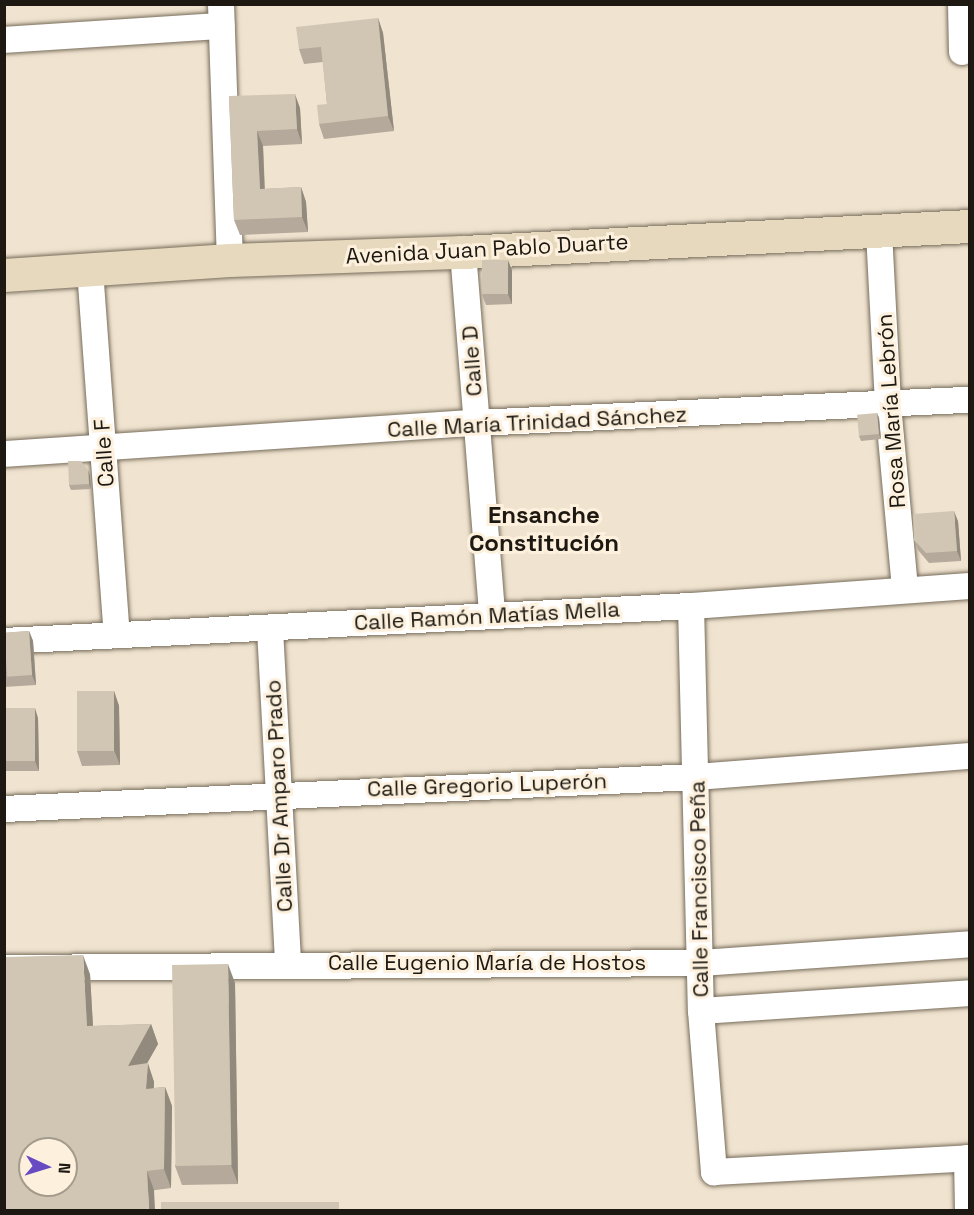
<!DOCTYPE html>
<meta charset="utf-8">
<style>
body{margin:0}
#map{position:relative;width:974px;height:1215px;overflow:hidden;background:#f0e4d0;font-family:"Space Grotesk",sans-serif}
div>[style]{position:absolute}
[style*='--x']{left:calc(var(--x)*1px);top:calc(var(--y)*1px);width:calc(var(--w)*1px);rotate:calc(var(--a)*1deg)}
.roads{filter:drop-shadow(0 0 2px #776c5b) drop-shadow(0 0 2px #776c5b)}
.minor>*{height:26px;margin:-13px;padding:0 13px;transform-origin:13px;border-radius:13px;background:#fff}
.secondary>*{height:33px;margin:-16.5px;padding:0 16.5px;transform-origin:16.5px;border-radius:16.5px;background:#e7d9be}
.wall>*{inset:0;background:#b4a99a}
.shaded-wall>*{inset:0;background:#928a7d}
.building>*{inset:0;background:#d1c5b3;transform-origin:0 0}
span{translate:-50% -50%;white-space:nowrap;text-align:center;line-height:1.15;-webkit-text-stroke:6px #fdf1de;paint-order:stroke}
.street-label{font-size:22px;color:#1d1912}
.neighbourhood-label{font-size:24px;color:#1d1912;font-weight:700}
.frame{position:absolute;inset:0;border:6px solid #1d1912;pointer-events:none}
.north{position:absolute;left:18px;top:1137px;width:60px;height:60px;box-sizing:border-box;background:#fdf1de;border:2px solid #a39b8c;border-radius:50%;rotate:94deg;font-size:16px;font-weight:700;line-height:24px;text-align:center;color:#1d1912}
.north::after{content:'';display:block;margin:auto;width:21px;height:27px;background:#684ac2;clip-path:polygon(50% 0,100% 100%,50% 72%,0 100%)}
</style>
<div id="map">
<div class="roads">
<div class="minor">
<i style="--x:221;--y:4;--w:256;--a:88"></i>
<i style="--x:961;--y:4;--w:48;--a:88.8"></i>
<i style="--x:4;--y:40;--w:218;--a:-3.7"></i>
<i style="--x:879;--y:232;--w:173;--a:87"></i>
<i style="--x:888;--y:405;--w:185;--a:84.7"></i>
<i style="--x:463;--y:252;--w:362;--a:85.4"></i>
<i style="--x:90;--y:270;--w:366;--a:85.8"></i>
<i style="--x:4;--y:454;--w:473;--a:-3.8"></i>
<i style="--x:476;--y:423;--w:495;--a:-2.7"></i>
<i style="--x:691;--y:606;--w:405;--a:88.6"></i>
<i style="--x:701;--y:1011;--w:162;--a:85.4"></i>
<i style="--x:714;--y:1172;--w:256;--a:-3.1"></i>
<i style="--x:270;--y:629;--w:334;--a:86.9"></i>
<i style="--x:4;--y:641;--w:688;--a:-2.92"></i>
<i style="--x:691;--y:606;--w:280;--a:-4.1"></i>
<i style="--x:4;--y:809;--w:693;--a:-2.65"></i>
<i style="--x:696;--y:777;--w:275;--a:-4.4"></i>
<i style="--x:4;--y:968;--w:697;--a:-0.41"></i>
<i style="--x:701;--y:963;--w:270;--a:-4"></i>
<i style="--x:701;--y:1011;--w:270;--a:-3.8"></i>
<i style="--x:967;--y:1158;--w:52;--a:88.9"></i>
</div>
<div class="secondary">
<i style="--x:4;--y:275;--w:226;--a:-3.8"></i>
<i style="--x:230;--y:260;--w:233;--a:-2"></i>
<i style="--x:463;--y:252;--w:508;--a:-2.94"></i>
</div>
</div>
<div class="wall">
<i style="clip-path:polygon(378px 18px,383px 33px,394px 131px,324px 139px,319px 124px,327px 104px,323px 62px,304px 64px,299px 49px)"></i>
<i style="clip-path:polygon(229px 96px,300px 108px,302px 144px,263px 146px,265px 189px,301px 187px,306px 202px,308px 232px,240px 235px,234px 220px)"></i>
<i style="clip-path:polygon(512px 270px,512px 304px,486px 305px,482px 295px)"></i>
<i style="clip-path:polygon(877px 413px,879px 418px,881px 439px,861px 441px,859px 436px)"></i>
<i style="clip-path:polygon(90px 475px,91px 489px,71px 490px,69px 485px)"></i>
<i style="clip-path:polygon(958px 521px,961px 561px,929px 563px,918px 550px,914px 540px)"></i>
<i style="clip-path:polygon(29px 631px,33px 641px,36px 685px,4px 687px,4px 633px)"></i>
<i style="clip-path:polygon(114px 691px,119px 706px,120px 765px,82px 766px,77px 751px)"></i>
<i style="clip-path:polygon(4px 708px,38px 718px,39px 771px,6px 771px,4px 766px)"></i>
<i style="clip-path:polygon(90px 974px,93px 1026px,151px 1024px,158px 1044px,147px 1063px,154px 1082px,154px 1088px,165px 1087px,172px 1106px,171px 1188px,4px 1210px)"></i>
<i style="clip-path:polygon(235px 983px,238px 1184px,182px 1185px,175px 1166px)"></i>
</div>
<div class="shaded-wall">
<i style="clip-path:polygon(378px 18px,383px 33px,394px 131px,388px 116px)"></i>
<i style="clip-path:polygon(295px 94px,300px 108px,302px 144px,297px 129px)"></i>
<i style="clip-path:polygon(257px 131px,263px 146px,265px 204px,260px 189px)"></i>
<i style="clip-path:polygon(301px 187px,306px 202px,308px 232px,302px 217px)"></i>
<i style="clip-path:polygon(508px 260px,512px 270px,512px 304px,508px 294px)"></i>
<i style="clip-path:polygon(877px 413px,879px 418px,881px 439px,879px 434px)"></i>
<i style="clip-path:polygon(88px 470px,90px 475px,91px 489px,89px 484px)"></i>
<i style="clip-path:polygon(954px 511px,958px 521px,961px 561px,957px 551px)"></i>
<i style="clip-path:polygon(29px 631px,33px 641px,36px 685px,32px 675px)"></i>
<i style="clip-path:polygon(114px 691px,119px 706px,120px 765px,114px 750px)"></i>
<i style="clip-path:polygon(35px 708px,38px 718px,39px 771px,35px 761px)"></i>
<i style="clip-path:polygon(83px 955px,90px 974px,94px 1045px,87px 1026px)"></i>
<i style="clip-path:polygon(228px 964px,235px 983px,238px 1184px,231px 1165px)"></i>
<i style="clip-path:polygon(151px 1024px,158px 1044px,135px 1085px,128px 1066px)"></i>
<i style="clip-path:polygon(148px 1063px,154px 1082px,153px 1108px,146px 1089px)"></i>
<i style="clip-path:polygon(165px 1087px,172px 1106px,171px 1188px,164px 1169px)"></i>
<i style="clip-path:polygon(147px 1171px,154px 1190px,155px 1210px,149px 1210px)"></i>
</div>
<div class="building">
<i style="clip-path:polygon(378px 18px,388px 116px,319px 124px,317px 105px,327px 104px,321px 47px,299px 49px,296px 27px)"></i>
<i style="clip-path:polygon(295px 94px,297px 129px,257px 131px,260px 189px,301px 187px,302px 217px,234px 220px,229px 96px)"></i>
<i style="left:508px;top:260px;width:34px;height:26px;rotate:90deg"></i>
<i style="left:877px;top:413px;width:21px;height:20px;rotate:85deg"></i>
<i style="clip-path:polygon(68px 461px,81px 461px,88px 470px,89px 484px,69px 485px)"></i>
<i style="clip-path:polygon(954px 511px,957px 551px,926px 553px,914px 540px,913px 514px)"></i>
<i style="left:29px;top:631px;width:44px;height:25px;rotate:86deg"></i>
<i style="left:77px;top:691px;width:37px;height:60px"></i>
<i style="left:4px;top:708px;width:31px;height:53px"></i>
<i style="clip-path:polygon(evenodd,83px 955px,87px 1026px,151px 1024px,128px 1066px,148px 1063px,146px 1089px,165px 1087px,164px 1169px,147px 1171px,149px 1210px,4px 1210px,4px 957px,83px 955px,30px 1149px,66px 1149px,66px 1185px,30px 1185px,30px 1149px)"></i>
<i style="left:228px;top:964px;width:201px;height:56px;rotate:89deg"></i>
<i style="left:161px;top:1202px;width:178px;height:8px"></i>
</div>
<div class="street-label">
<span style="left:487px;top:249px;rotate:-3deg">Avenida Juan Pablo Duarte</span>
<span style="left:472px;top:361px;rotate:-94deg">Calle D</span>
<span style="left:891px;top:411px;rotate:-94deg">Rosa María Lebrón</span>
<span style="left:537px;top:422px;rotate:-3deg">Calle María Trinidad Sánchez</span>
<span style="left:104px;top:453px;rotate:-94deg">Calle F</span>
<span style="left:487px;top:616px;rotate:-3deg">Calle Ramón Matías Mella</span>
<span style="left:487px;top:785px;rotate:-2deg">Calle Gregorio Luperón</span>
<span style="left:279px;top:796px;rotate:-93deg">Calle Dr Amparo Prado</span>
<span style="left:699px;top:889px;rotate:-91deg">Calle Francisco Peña</span>
<span style="left:487px;top:963px">Calle Eugenio María de Hostos</span>
</div>
<div class="neighbourhood-label">
<span style="left:544px;top:529px">Ensanche<br>Constitución</span>
</div>
<div class="frame"></div>
<div class="north">N</div>
</div>
